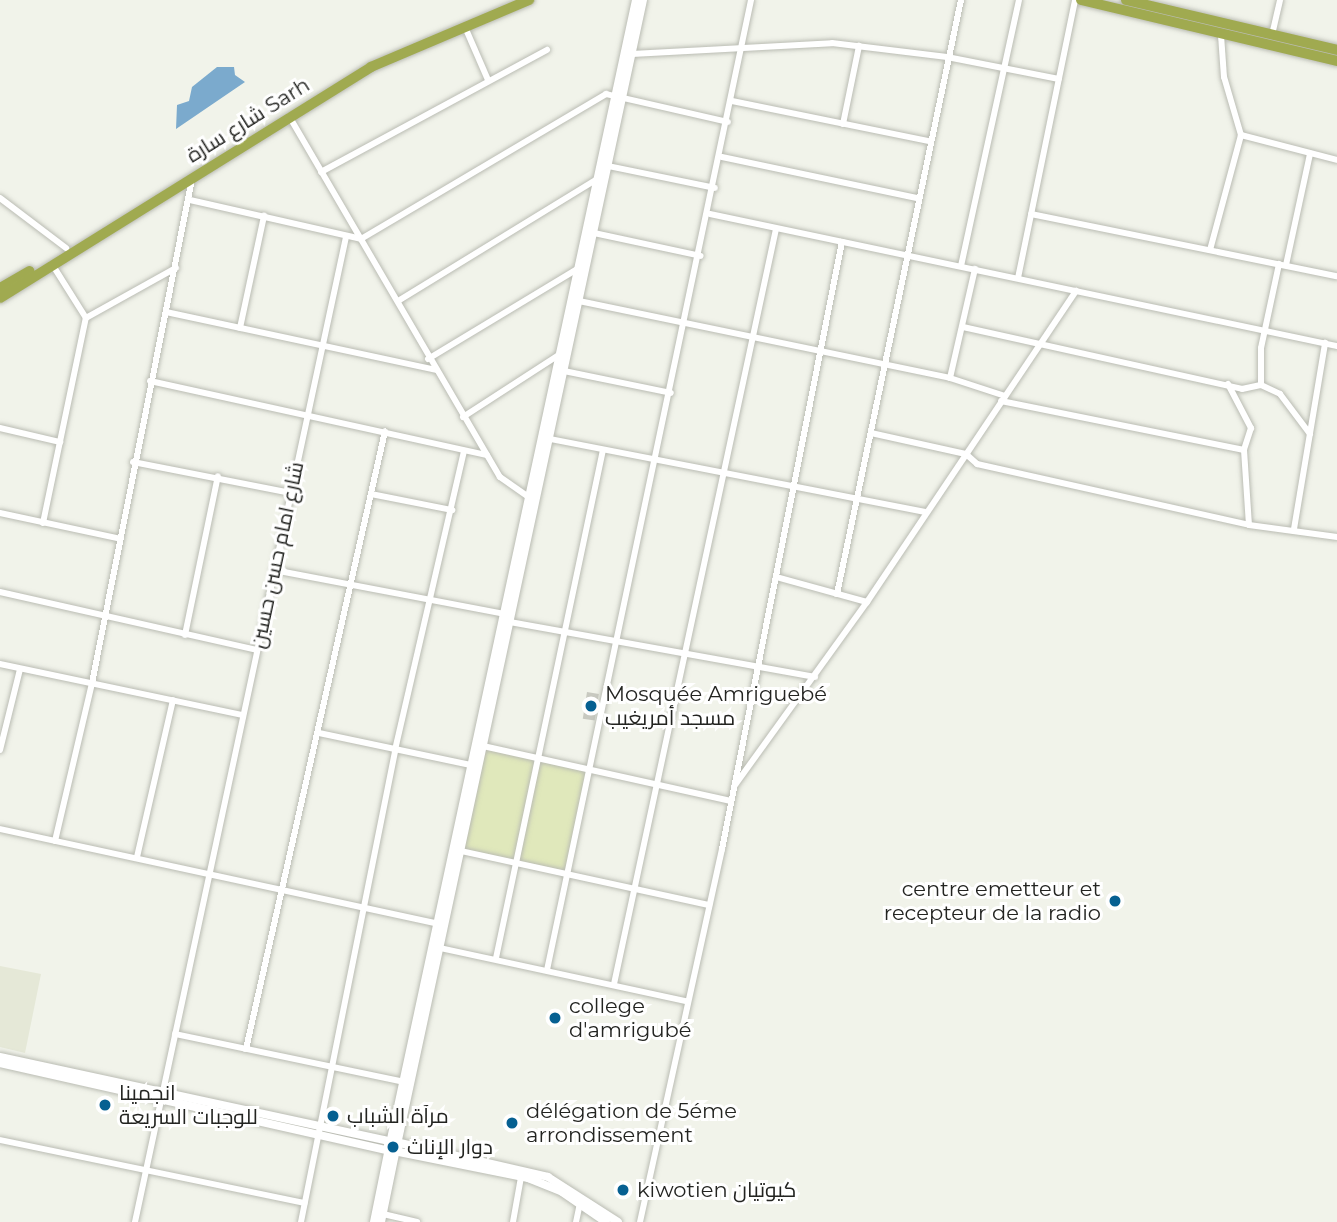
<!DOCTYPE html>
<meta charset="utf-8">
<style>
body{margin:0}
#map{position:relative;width:1337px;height:1222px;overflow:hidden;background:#f1f3ea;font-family:Montserrat,Cairo,sans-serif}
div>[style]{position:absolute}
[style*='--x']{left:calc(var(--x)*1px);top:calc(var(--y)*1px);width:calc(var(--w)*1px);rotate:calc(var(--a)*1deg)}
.built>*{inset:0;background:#e5e8d7}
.green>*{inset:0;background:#e0e8bb;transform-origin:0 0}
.water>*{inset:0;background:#7baacd}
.building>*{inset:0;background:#c8c9c0;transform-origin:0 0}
.roads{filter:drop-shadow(0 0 2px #babcb3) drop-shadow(0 0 2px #babcb3)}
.minor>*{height:6px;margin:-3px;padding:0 3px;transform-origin:3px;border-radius:3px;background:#fff}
.tertiary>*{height:8px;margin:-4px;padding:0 4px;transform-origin:4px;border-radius:4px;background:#fff}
.trunk>*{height:10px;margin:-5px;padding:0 5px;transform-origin:5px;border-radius:5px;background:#a0aa50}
.dots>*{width:19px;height:19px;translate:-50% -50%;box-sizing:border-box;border:4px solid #fff;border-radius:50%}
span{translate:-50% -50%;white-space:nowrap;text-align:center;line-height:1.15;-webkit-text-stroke:6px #fff;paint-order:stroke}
.street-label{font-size:21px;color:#232421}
.poi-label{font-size:21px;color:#232421}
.left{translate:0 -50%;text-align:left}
.right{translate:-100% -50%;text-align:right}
</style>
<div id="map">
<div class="built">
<i style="clip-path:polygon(0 966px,41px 974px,25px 1053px,0 1047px)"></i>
</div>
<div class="green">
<i style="left:483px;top:746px;width:109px;height:107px;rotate:12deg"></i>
</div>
<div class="water">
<i style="clip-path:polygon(217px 67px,234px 67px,235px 75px,245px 82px,176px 129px,177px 105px,189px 101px,192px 87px)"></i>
</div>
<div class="building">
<i style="left:587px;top:692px;width:12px;height:27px;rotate:9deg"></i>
</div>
<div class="roads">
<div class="minor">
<i style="--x:465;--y:27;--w:58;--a:66.5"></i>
<i style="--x:1272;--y:35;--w:36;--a:-77"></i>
<i style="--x:632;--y:54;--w:200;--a:-3.1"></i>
<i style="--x:832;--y:43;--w:116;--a:6.9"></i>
<i style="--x:947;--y:57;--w:114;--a:11.1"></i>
<i style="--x:732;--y:101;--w:201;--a:11.5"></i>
<i style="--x:289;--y:116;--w:418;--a:59.7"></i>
<i style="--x:500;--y:477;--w:38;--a:35"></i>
<i style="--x:843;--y:124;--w:80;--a:-78.4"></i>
<i style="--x:1241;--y:135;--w:99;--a:14.6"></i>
<i style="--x:722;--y:157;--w:199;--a:11.9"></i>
<i style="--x:608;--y:166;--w:109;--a:11.6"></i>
<i style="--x:321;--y:172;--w:257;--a:-28.4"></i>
<i style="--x:0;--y:198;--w:83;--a:37.1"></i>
<i style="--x:190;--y:200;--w:175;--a:12.8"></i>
<i style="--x:361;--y:239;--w:285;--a:-30.6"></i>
<i style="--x:606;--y:94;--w:125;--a:12.9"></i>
<i style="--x:710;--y:214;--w:641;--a:11.89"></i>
<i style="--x:1031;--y:214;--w:312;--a:11.5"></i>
<i style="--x:594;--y:233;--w:109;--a:12.1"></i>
<i style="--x:1210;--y:250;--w:119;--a:-74.9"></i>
<i style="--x:1241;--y:135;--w:60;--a:-106.3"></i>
<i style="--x:1224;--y:77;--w:42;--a:-94.1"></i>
<i style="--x:1286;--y:265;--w:114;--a:-77.8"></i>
<i style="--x:961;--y:266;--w:272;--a:-77.7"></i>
<i style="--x:1018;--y:278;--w:284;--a:-78.4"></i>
<i style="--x:398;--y:301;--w:236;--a:-31.5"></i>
<i style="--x:579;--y:301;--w:379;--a:11.7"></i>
<i style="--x:950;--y:378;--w:58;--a:18.1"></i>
<i style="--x:166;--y:312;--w:276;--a:12.1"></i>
<i style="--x:86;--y:318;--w:103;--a:-29.1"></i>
<i style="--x:963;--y:327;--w:286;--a:12.5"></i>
<i style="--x:1242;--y:389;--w:19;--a:-12"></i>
<i style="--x:1261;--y:385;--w:21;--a:25"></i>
<i style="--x:1280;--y:394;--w:50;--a:53.1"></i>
<i style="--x:240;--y:328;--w:115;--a:-77.9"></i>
<i style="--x:428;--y:359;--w:176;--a:-31.1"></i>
<i style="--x:564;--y:371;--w:109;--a:11.6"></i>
<i style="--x:950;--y:378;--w:112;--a:-77.1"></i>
<i style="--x:150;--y:381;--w:345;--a:12.4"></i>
<i style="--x:1228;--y:384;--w:50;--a:62.4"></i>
<i style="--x:1251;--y:428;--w:23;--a:108"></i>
<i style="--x:1244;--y:450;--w:75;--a:86.2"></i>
<i style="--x:1261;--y:385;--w:37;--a:-90"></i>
<i style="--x:1261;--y:348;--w:86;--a:-77.9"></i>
<i style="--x:1001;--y:401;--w:248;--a:11.4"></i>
<i style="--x:463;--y:417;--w:114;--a:-32.9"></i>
<i style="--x:0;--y:428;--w:62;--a:13.1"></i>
<i style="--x:871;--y:433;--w:97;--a:12.5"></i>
<i style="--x:966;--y:454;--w:15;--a:42"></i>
<i style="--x:977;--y:464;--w:279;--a:12.6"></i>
<i style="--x:1249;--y:525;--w:89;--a:7.8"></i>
<i style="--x:550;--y:439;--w:382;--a:11"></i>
<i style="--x:133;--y:462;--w:161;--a:11.1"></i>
<i style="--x:371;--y:494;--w:83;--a:11.2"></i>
<i style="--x:0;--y:513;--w:120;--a:12.1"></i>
<i style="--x:43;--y:523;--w:209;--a:-78.2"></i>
<i style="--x:86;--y:318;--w:64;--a:-122.2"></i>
<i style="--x:1294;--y:529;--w:189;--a:-80.5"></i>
<i style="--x:274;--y:570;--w:234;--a:10.8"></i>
<i style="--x:776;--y:577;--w:94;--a:15.4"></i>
<i style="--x:0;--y:592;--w:263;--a:12.7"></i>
<i style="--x:837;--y:594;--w:607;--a:-78.21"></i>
<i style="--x:510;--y:622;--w:310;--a:10.2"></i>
<i style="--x:185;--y:635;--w:162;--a:-78.3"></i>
<i style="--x:0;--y:664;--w:247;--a:11.9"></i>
<i style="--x:319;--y:733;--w:155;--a:11.9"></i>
<i style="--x:483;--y:746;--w:254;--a:12.5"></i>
<i style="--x:0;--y:750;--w:83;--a:-76.1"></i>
<i style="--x:735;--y:785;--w:226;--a:-54.2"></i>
<i style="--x:867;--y:602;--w:375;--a:-56.1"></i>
<i style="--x:0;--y:829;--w:450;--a:12.2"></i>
<i style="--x:55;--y:841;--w:162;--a:-76.8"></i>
<i style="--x:92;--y:683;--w:514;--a:-78.78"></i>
<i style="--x:461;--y:851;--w:254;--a:12.3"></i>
<i style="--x:137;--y:857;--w:161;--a:-77.1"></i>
<i style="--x:440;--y:948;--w:252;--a:12.2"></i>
<i style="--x:496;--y:958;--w:519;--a:-78.11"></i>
<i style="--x:547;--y:970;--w:991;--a:-78.12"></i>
<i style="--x:614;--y:984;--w:772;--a:-77.89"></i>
<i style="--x:175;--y:1034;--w:234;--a:11.8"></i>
<i style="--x:246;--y:1049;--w:633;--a:-77.32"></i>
<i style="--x:0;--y:1140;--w:311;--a:11.7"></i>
<i style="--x:383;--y:1214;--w:35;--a:13"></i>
<i style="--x:135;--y:1222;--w:1007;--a:-77.91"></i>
<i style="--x:301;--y:1222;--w:481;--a:-78.7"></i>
<i style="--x:395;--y:750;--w:307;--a:-77"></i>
<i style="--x:513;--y:1222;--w:46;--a:-79.9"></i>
<i style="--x:576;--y:1222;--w:19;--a:-78"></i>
<i style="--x:640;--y:1222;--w:382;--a:-77.6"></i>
<i style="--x:722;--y:849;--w:619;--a:-78.82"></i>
</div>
<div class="tertiary">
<i style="--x:0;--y:1057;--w:396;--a:12.2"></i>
<i style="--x:0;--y:1063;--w:396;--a:12.7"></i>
<i style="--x:391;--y:1139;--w:1165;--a:-77.86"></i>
<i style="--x:398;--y:1140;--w:1166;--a:-77.87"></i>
<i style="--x:400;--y:1143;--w:152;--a:12.9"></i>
<i style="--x:548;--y:1177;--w:83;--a:32.7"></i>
<i style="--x:399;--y:1152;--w:132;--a:11.4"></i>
<i style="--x:528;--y:1178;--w:37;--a:22"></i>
<i style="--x:562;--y:1192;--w:53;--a:34.3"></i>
<i style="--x:374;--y:1222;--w:70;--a:-78.5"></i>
<i style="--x:381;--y:1222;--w:69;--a:-78.4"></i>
</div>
<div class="trunk">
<i style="--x:1081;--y:0;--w:263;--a:13.4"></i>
<i style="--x:1126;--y:0;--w:217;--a:13.3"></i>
<i style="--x:0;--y:288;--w:34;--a:-30"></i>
<i style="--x:0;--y:298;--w:437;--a:-31.9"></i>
<i style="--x:371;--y:67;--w:172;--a:-23"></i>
</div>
</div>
<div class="dots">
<i style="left:591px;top:706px;background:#066091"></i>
<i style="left:1115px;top:901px;background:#066091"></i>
<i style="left:555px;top:1018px;background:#066091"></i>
<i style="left:105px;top:1105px;background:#066091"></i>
<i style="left:333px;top:1116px;background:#066091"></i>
<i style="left:512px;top:1123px;background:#066091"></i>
<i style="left:393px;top:1147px;background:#066091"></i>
<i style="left:623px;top:1190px;background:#066091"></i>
</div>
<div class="street-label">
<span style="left:248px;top:120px;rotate:-32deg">شارع سارة Sarh</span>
<span style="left:277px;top:555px;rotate:-78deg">شارع امام حسن حسين</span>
</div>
<div class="poi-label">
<span class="left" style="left:605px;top:706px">Mosquée Amriguebé<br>مسجد أمريغيب</span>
<span class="right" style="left:1101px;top:901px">centre emetteur et<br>recepteur de la radio</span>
<span class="left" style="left:569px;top:1018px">college<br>d'amrigubé</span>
<span class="left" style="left:119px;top:1105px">انجمينا<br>للوجبات السريعة</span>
<span class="left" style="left:526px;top:1123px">délégation de 5éme<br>arrondissement</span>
<span class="left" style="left:347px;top:1116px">مرآة الشباب</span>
<span class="left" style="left:407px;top:1147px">دوار الإناث</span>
<span class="left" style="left:637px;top:1190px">kiwotien كيوتيان</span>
</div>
</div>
